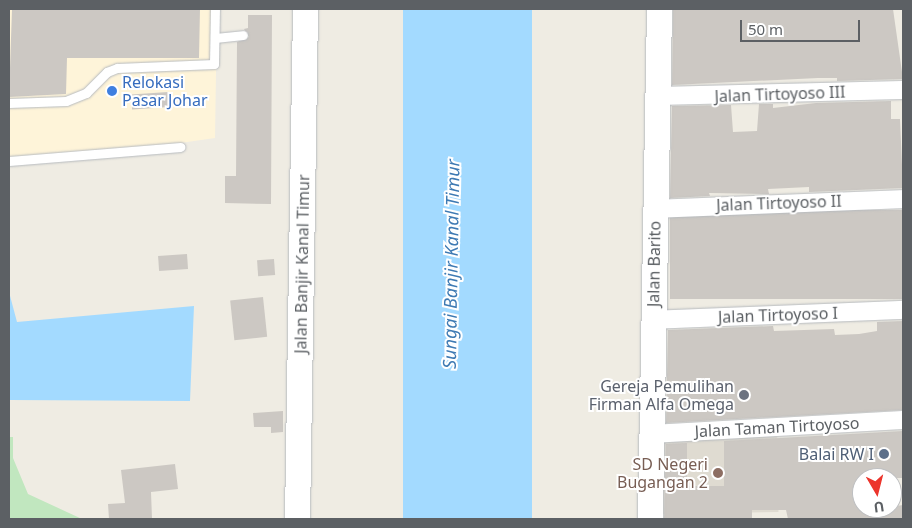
<!DOCTYPE html>
<style>
body{margin:0}
#map{position:relative;width:912px;height:528px;overflow:hidden;background:#efece3;font-family:"Noto Sans",sans-serif}
div>[style]{position:absolute}
[style*='--x']{left:calc(var(--x)*1px);top:calc(var(--y)*1px);width:calc(var(--w)*1px);rotate:calc(var(--a)*1deg)}
.commercial>*{inset:0;background:#fef4d9}
.education>*{inset:0;background:#dfdbd1;transform-origin:0 0}
.green>*{inset:0;background:#c1e7bf}
.water>*{inset:0;background:#a3daff;transform-origin:0 0}
.building>*{inset:0;background:#ccc8c3;transform-origin:0 0}
.roads{filter:drop-shadow(0 0 1px #b6babe) drop-shadow(0 0 1px #b6babe)}
.lane>*{height:9px;margin:-4.5px;padding:0 4.5px;transform-origin:4.5px;border-radius:4.5px;background:#fff}
.street>*{height:18px;margin:-9px;padding:0 9px;transform-origin:9px;border-radius:9px;background:#fff}
.secondary>*{height:25px;margin:-12.5px;padding:0 12.5px;transform-origin:12.5px;border-radius:12.5px;background:#fff}
.dots>*{width:14px;height:14px;translate:-50% -50%;box-sizing:border-box;border:2px solid #fff;border-radius:50%}
span{translate:-50% -50%;white-space:nowrap;text-align:center;line-height:1.15;-webkit-text-stroke:4px #fff;paint-order:stroke}
.shop-label{font-size:16px;color:#366cbe}
.left{translate:0 -50%;text-align:left}
.street-label{font-size:16px;color:#5c6064}
.worship-label{font-size:16px;color:#5b616d}
.right{translate:-100% -50%;text-align:right}
.service-label{font-size:16px;color:#4e5e75}
.education-label{font-size:16px;color:#785e54}
.water-label{font-size:18px;color:#3e7ab3;font-style:italic}
.frame{position:absolute;inset:0;border:10px solid #5c6064;pointer-events:none}
.north{position:absolute;left:852px;top:468px;width:50px;height:50px;box-sizing:border-box;background:#fff;border:1px solid #bebfc1;border-radius:50%;rotate:172deg;font-size:14px;font-weight:700;line-height:20px;text-align:center;color:#5c6064}
.north::after{content:'';display:block;margin:auto;width:18px;height:22px;background:#ec352c;clip-path:polygon(50% 0,100% 100%,50% 72%,0 100%)}
.scale{position:absolute;left:740px;top:20px;width:120px;height:22px;box-sizing:border-box;border:2px solid #5c6064;border-top:0;padding-left:6px;font-size:15px;line-height:18px;white-space:nowrap;color:#5c6064;-webkit-text-stroke:4px #fff;paint-order:stroke}
</style>
<div id="map">
<div class="commercial">
<i style="clip-path:polygon(9px 9px,217px 9px,215px 138px,97px 155px,9px 160px)"></i>
</div>
<div class="education">
<i style="left:777px;top:428px;width:84px;height:118px;rotate:89deg"></i>
</div>
<div class="green">
<i style="clip-path:polygon(9px 437px,13px 437px,13px 458px,28px 494px,82px 519px,9px 519px)"></i>
</div>
<div class="water">
<i style="left:403px;top:9px;width:129px;height:510px"></i>
<i style="clip-path:polygon(9px 292px,17px 322px,194px 306px,190px 401px,9px 400px)"></i>
</div>
<div class="building">
<i style="clip-path:polygon(12px 9px,200px 9px,199px 58px,67px 58px,66px 94px,9px 97px)"></i>
<i style="clip-path:polygon(673px 9px,893px 9px,903px 79px,837px 81px,837px 78px,818px 78px,672px 85px)"></i>
<i style="clip-path:polygon(248px 15px,272px 15px,271px 204px,225px 203px,225px 176px,236px 176px,237px 42px,249px 37px,244px 29px,248px 28px)"></i>
<i style="left:168px;top:92px;width:15px;height:37px;rotate:86deg"></i>
<i style="clip-path:polygon(891px 101px,891px 119px,900px 119px,903px 188px,809px 192px,809px 187px,768px 189px,769px 194px,709px 193px,710px 196px,670px 198px,672px 106px,731px 105px,733px 132px,757px 131px,759px 104px,773px 104px,773px 108px,816px 103px)"></i>
<i style="left:903px;top:210px;width:89px;height:233px;rotate:90deg"></i>
<i style="left:187px;top:254px;width:15px;height:29px;rotate:86deg"></i>
<i style="left:274px;top:259px;width:16px;height:17px;rotate:86deg"></i>
<i style="left:263px;top:297px;width:40px;height:33px;rotate:84deg"></i>
<i style="clip-path:polygon(903px 321px,903px 410px,666px 423px,668px 330px,773px 326px,774px 331px,834px 329px,835px 335px,859px 334px,877px 331px,877px 322px)"></i>
<i style="clip-path:polygon(283px 411px,283px 432px,271px 433px,271px 427px,254px 427px,253px 413px)"></i>
<i style="clip-path:polygon(903px 431px,903px 478px,862px 478px,862px 511px,903px 505px,903px 519px,788px 519px,786px 510px,752px 510px,752px 519px,664px 519px,666px 444px,687px 443px,687px 486px,724px 486px,724px 441px)"></i>
<i style="clip-path:polygon(175px 464px,178px 489px,151px 492px,152px 518px,109px 519px,108px 504px,125px 503px,121px 470px)"></i>
</div>
<div class="roads">
<div class="lane">
<i style="--x:215;--y:38;--w:28;--a:-6"></i>
<i style="--x:9;--y:103;--w:57;--a:-2"></i>
<i style="--x:66;--y:101;--w:22;--a:-22"></i>
<i style="--x:86;--y:93;--w:30;--a:-45"></i>
<i style="--x:107;--y:72;--w:11;--a:-22"></i>
<i style="--x:117;--y:68;--w:97;--a:-2.4"></i>
<i style="--x:214;--y:64;--w:55;--a:-89"></i>
<i style="--x:9;--y:161;--w:172;--a:-4.7"></i>
</div>
<div class="street">
<i style="--x:657;--y:96;--w:246;--a:-1.4"></i>
<i style="--x:655;--y:209;--w:248;--a:-2.3"></i>
<i style="--x:652;--y:320;--w:251;--a:-2.3"></i>
<i style="--x:651;--y:434;--w:252;--a:-3.2"></i>
</div>
<div class="secondary">
<i style="--x:297;--y:519;--w:510;--a:-89.1"></i>
<i style="--x:650;--y:519;--w:510;--a:-88.99"></i>
</div>
</div>
<div class="dots">
<i style="left:112px;top:91px;background:#3f7fe0"></i>
<i style="left:744px;top:395px;background:#6b7280"></i>
<i style="left:884px;top:454px;background:#5c6f8a"></i>
<i style="left:718px;top:473px;background:#8d6e63"></i>
</div>
<div class="shop-label">
<span class="left" style="left:122px;top:91px">Relokasi<br>Pasar Johar</span>
</div>
<div class="street-label">
<span style="left:780px;top:94px;rotate:-2deg">Jalan Tirtoyoso III</span>
<span style="left:779px;top:203px;rotate:-2deg">Jalan Tirtoyoso II</span>
<span style="left:302px;top:264px;rotate:-89deg">Jalan Banjir Kanal Timur</span>
<span style="left:654px;top:264px;rotate:-89deg">Jalan Barito</span>
<span style="left:778px;top:315px;rotate:-2deg">Jalan Tirtoyoso I</span>
<span style="left:777px;top:427px;rotate:-3deg">Jalan Taman Tirtoyoso</span>
</div>
<div class="worship-label">
<span class="right" style="left:734px;top:395px">Gereja Pemulihan<br>Firman Alfa Omega</span>
</div>
<div class="service-label">
<span class="right" style="left:874px;top:454px">Balai RW I</span>
</div>
<div class="education-label">
<span class="right" style="left:708px;top:473px">SD Negeri<br>Bugangan 2</span>
</div>
<div class="water-label">
<span style="left:451px;top:264px;rotate:-89deg">Sungai Banjir Kanal Timur</span>
</div>
<div class="frame"></div>
<div class="north">U</div>
<div class="scale">50 m</div>
</div>
